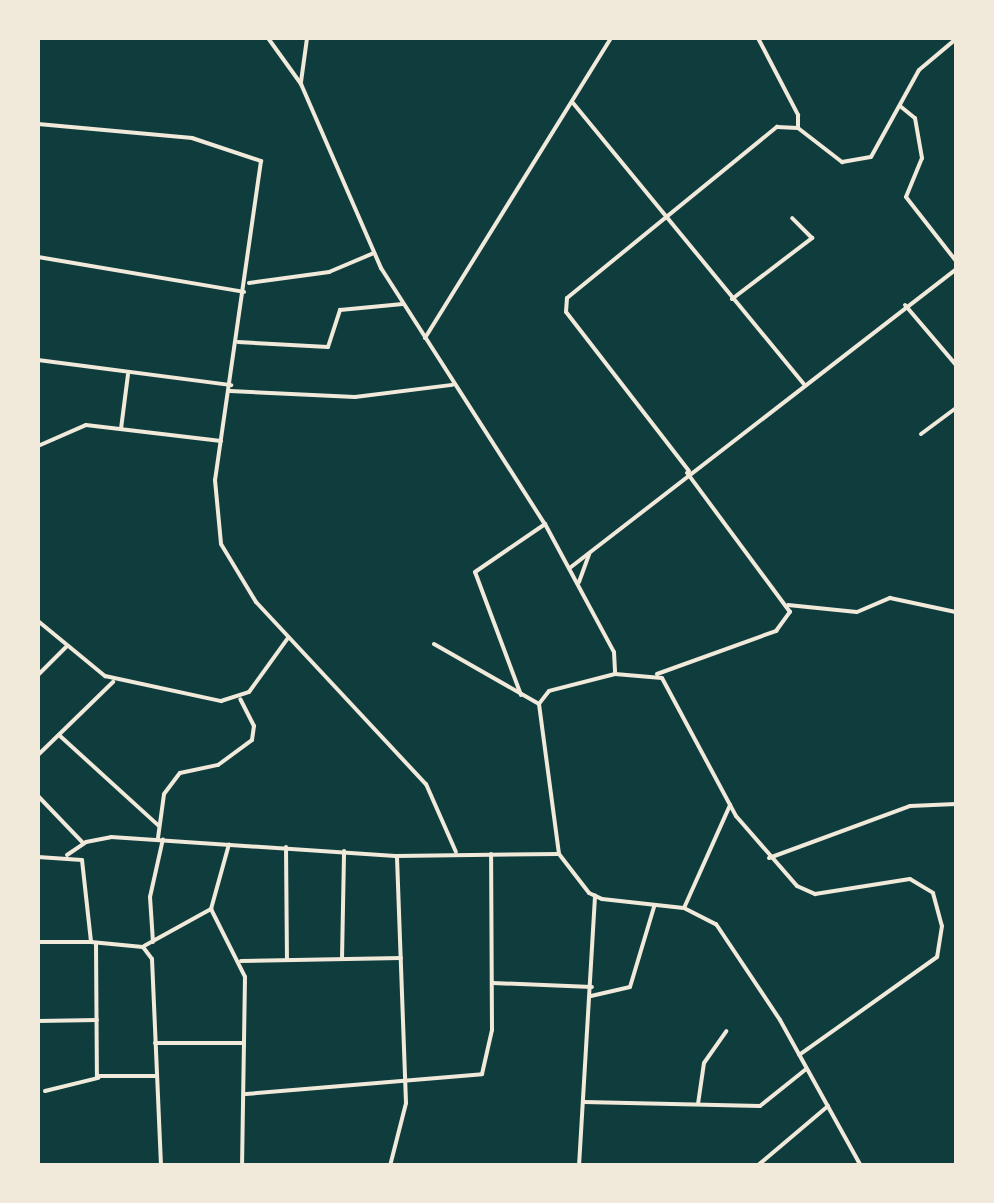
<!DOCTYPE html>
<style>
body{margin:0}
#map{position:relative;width:994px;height:1203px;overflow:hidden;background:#0f3d3e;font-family:Karla,sans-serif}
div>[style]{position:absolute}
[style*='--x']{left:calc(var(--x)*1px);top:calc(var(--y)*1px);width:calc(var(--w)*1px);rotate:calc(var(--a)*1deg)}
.minor>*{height:4px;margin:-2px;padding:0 2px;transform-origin:2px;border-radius:2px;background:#f1e9da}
span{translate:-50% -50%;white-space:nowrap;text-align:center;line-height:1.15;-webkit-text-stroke:8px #f1e9da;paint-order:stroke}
.frame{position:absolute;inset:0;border:40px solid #f1e9da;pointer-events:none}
</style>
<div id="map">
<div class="minor">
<i style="--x:268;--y:38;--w:57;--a:54.3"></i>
<i style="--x:301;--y:84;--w:201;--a:66.5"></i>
<i style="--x:381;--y:268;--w:304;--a:57.4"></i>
<i style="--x:545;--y:524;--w:145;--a:61.7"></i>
<i style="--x:614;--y:652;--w:22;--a:87"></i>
<i style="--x:615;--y:674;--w:68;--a:165.6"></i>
<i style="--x:549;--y:691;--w:16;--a:128"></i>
<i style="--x:539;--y:704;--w:151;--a:82.4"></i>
<i style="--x:559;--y:854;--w:49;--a:52.4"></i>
<i style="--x:589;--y:893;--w:14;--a:25"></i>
<i style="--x:602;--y:899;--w:82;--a:6.3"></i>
<i style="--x:684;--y:908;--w:36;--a:27"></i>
<i style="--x:716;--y:924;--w:115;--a:56.3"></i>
<i style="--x:780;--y:1020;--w:167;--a:61"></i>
<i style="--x:758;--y:38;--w:87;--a:62.5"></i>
<i style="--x:798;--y:115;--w:13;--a:90"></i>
<i style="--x:301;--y:82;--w:44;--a:-82.2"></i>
<i style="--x:573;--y:103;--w:364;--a:50.6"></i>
<i style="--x:900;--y:106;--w:19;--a:39"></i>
<i style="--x:915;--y:118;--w:41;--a:80.1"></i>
<i style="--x:922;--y:158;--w:42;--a:112.3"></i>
<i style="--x:906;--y:197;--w:81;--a:52"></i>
<i style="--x:38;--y:124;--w:155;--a:5.2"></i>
<i style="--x:192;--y:138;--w:73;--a:18.4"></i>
<i style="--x:261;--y:161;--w:322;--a:98.2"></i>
<i style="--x:215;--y:480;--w:64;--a:84.6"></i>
<i style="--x:221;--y:544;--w:68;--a:58.9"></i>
<i style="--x:256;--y:602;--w:249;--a:47"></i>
<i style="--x:426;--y:784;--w:74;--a:66.2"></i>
<i style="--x:38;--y:257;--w:209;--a:9.6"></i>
<i style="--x:249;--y:283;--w:81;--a:-7.8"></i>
<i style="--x:329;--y:272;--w:49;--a:-22.9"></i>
<i style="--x:732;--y:299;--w:101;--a:-37.3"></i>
<i style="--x:812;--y:238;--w:28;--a:-135"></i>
<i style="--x:905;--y:305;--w:79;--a:49.6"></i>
<i style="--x:425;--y:338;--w:353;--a:-58.2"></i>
<i style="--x:238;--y:342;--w:90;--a:3.2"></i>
<i style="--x:328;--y:347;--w:39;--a:-72"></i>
<i style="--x:340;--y:310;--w:63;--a:-5.4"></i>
<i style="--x:38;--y:360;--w:195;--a:7.4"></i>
<i style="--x:230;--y:391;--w:125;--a:2.7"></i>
<i style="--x:355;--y:397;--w:98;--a:-7.1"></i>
<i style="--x:121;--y:429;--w:55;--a:-82.7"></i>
<i style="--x:921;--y:434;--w:44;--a:-36.6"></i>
<i style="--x:38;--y:446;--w:52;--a:-23.6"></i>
<i style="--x:86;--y:425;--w:136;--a:6.8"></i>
<i style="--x:689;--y:471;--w:201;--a:-127.7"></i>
<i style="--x:566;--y:312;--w:14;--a:-86"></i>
<i style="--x:567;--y:298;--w:271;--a:-39.2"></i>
<i style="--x:777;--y:127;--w:21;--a:3"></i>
<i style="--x:798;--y:128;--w:56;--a:37.7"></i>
<i style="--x:842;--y:162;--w:29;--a:-10"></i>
<i style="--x:871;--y:157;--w:99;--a:-61.1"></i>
<i style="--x:919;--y:70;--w:48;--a:-40"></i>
<i style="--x:571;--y:567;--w:487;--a:-37.7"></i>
<i style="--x:579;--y:582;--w:30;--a:-70"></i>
<i style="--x:788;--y:605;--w:69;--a:5.8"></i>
<i style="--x:857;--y:612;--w:36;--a:-23"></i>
<i style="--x:890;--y:598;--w:67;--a:12"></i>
<i style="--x:38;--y:621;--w:87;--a:39.4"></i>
<i style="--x:105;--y:676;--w:119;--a:12.2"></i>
<i style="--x:221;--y:701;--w:29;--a:-18"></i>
<i style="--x:249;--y:692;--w:67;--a:-54.2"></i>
<i style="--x:434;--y:644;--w:121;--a:29.7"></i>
<i style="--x:615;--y:674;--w:47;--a:4.9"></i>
<i style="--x:662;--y:678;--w:157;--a:61.8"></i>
<i style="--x:736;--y:816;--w:93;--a:48.9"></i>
<i style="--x:797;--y:886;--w:20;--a:24"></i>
<i style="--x:815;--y:894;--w:96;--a:-9"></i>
<i style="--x:910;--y:879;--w:27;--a:31"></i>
<i style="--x:933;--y:893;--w:34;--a:75"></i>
<i style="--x:942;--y:926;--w:31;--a:99"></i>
<i style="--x:937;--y:957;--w:169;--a:144.6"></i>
<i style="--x:657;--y:674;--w:127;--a:-19.9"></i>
<i style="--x:776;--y:631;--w:24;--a:-54"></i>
<i style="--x:790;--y:612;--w:173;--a:-126.5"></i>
<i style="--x:38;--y:675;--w:40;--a:-45"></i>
<i style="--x:521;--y:695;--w:131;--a:-110.5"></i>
<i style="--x:475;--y:572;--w:85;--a:-34.4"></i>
<i style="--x:59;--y:735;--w:135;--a:42.3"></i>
<i style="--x:38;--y:755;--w:105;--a:-44.2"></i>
<i style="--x:38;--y:796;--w:65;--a:46.2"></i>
<i style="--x:158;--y:838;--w:44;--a:-82.2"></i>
<i style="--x:164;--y:794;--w:26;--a:-53"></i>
<i style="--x:180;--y:773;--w:39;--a:-12"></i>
<i style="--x:218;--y:765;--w:42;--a:-36.3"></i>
<i style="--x:252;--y:740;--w:14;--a:-82"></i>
<i style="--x:254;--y:726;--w:30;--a:-117"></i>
<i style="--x:286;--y:847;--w:112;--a:89.5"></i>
<i style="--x:67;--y:855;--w:23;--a:-34"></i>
<i style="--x:86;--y:842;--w:25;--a:-11"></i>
<i style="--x:111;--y:837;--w:285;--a:3.8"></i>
<i style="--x:395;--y:856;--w:164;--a:-0.7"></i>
<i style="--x:38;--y:857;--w:44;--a:3.9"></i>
<i style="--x:82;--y:860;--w:82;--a:83.7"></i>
<i style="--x:91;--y:942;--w:52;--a:5.5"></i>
<i style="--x:143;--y:947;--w:15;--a:53"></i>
<i style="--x:152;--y:959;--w:207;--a:87.5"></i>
<i style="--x:769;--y:858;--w:150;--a:-20.2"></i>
<i style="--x:910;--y:806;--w:46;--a:-2.5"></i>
<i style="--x:684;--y:908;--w:113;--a:-65.9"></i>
<i style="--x:211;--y:909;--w:76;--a:63.4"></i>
<i style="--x:245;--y:977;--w:189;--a:90.9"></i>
<i style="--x:38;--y:942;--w:53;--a:0"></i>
<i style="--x:153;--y:942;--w:45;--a:-93.8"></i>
<i style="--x:150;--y:897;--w:59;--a:-77.4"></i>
<i style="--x:96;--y:944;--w:132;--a:89.6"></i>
<i style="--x:97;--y:1076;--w:59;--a:0"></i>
<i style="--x:144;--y:946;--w:77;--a:-28.9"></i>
<i style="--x:211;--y:909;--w:67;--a:-74.5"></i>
<i style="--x:342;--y:959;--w:108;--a:-88.9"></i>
<i style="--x:241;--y:961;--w:160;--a:-1.1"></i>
<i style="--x:493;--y:983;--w:99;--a:2.3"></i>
<i style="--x:591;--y:996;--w:40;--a:-13"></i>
<i style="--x:630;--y:987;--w:84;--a:-73.3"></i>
<i style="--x:38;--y:1021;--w:59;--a:-1"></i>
<i style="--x:155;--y:1043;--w:89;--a:0"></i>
<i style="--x:45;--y:1091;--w:55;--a:-13.8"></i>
<i style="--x:246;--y:1094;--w:237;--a:-4.8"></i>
<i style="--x:482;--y:1074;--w:45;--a:-77.2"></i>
<i style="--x:492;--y:1030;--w:176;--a:-90.3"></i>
<i style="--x:584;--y:1102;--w:176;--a:1.3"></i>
<i style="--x:760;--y:1106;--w:58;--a:-38.7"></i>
<i style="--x:698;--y:1104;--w:41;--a:-81.7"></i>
<i style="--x:704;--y:1063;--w:39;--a:-55"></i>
<i style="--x:390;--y:1166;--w:65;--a:-75.7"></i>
<i style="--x:406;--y:1103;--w:247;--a:-92.1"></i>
<i style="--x:579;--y:1166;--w:271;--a:-86.6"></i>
<i style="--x:757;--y:1166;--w:93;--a:-40.2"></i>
</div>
<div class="frame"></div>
</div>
